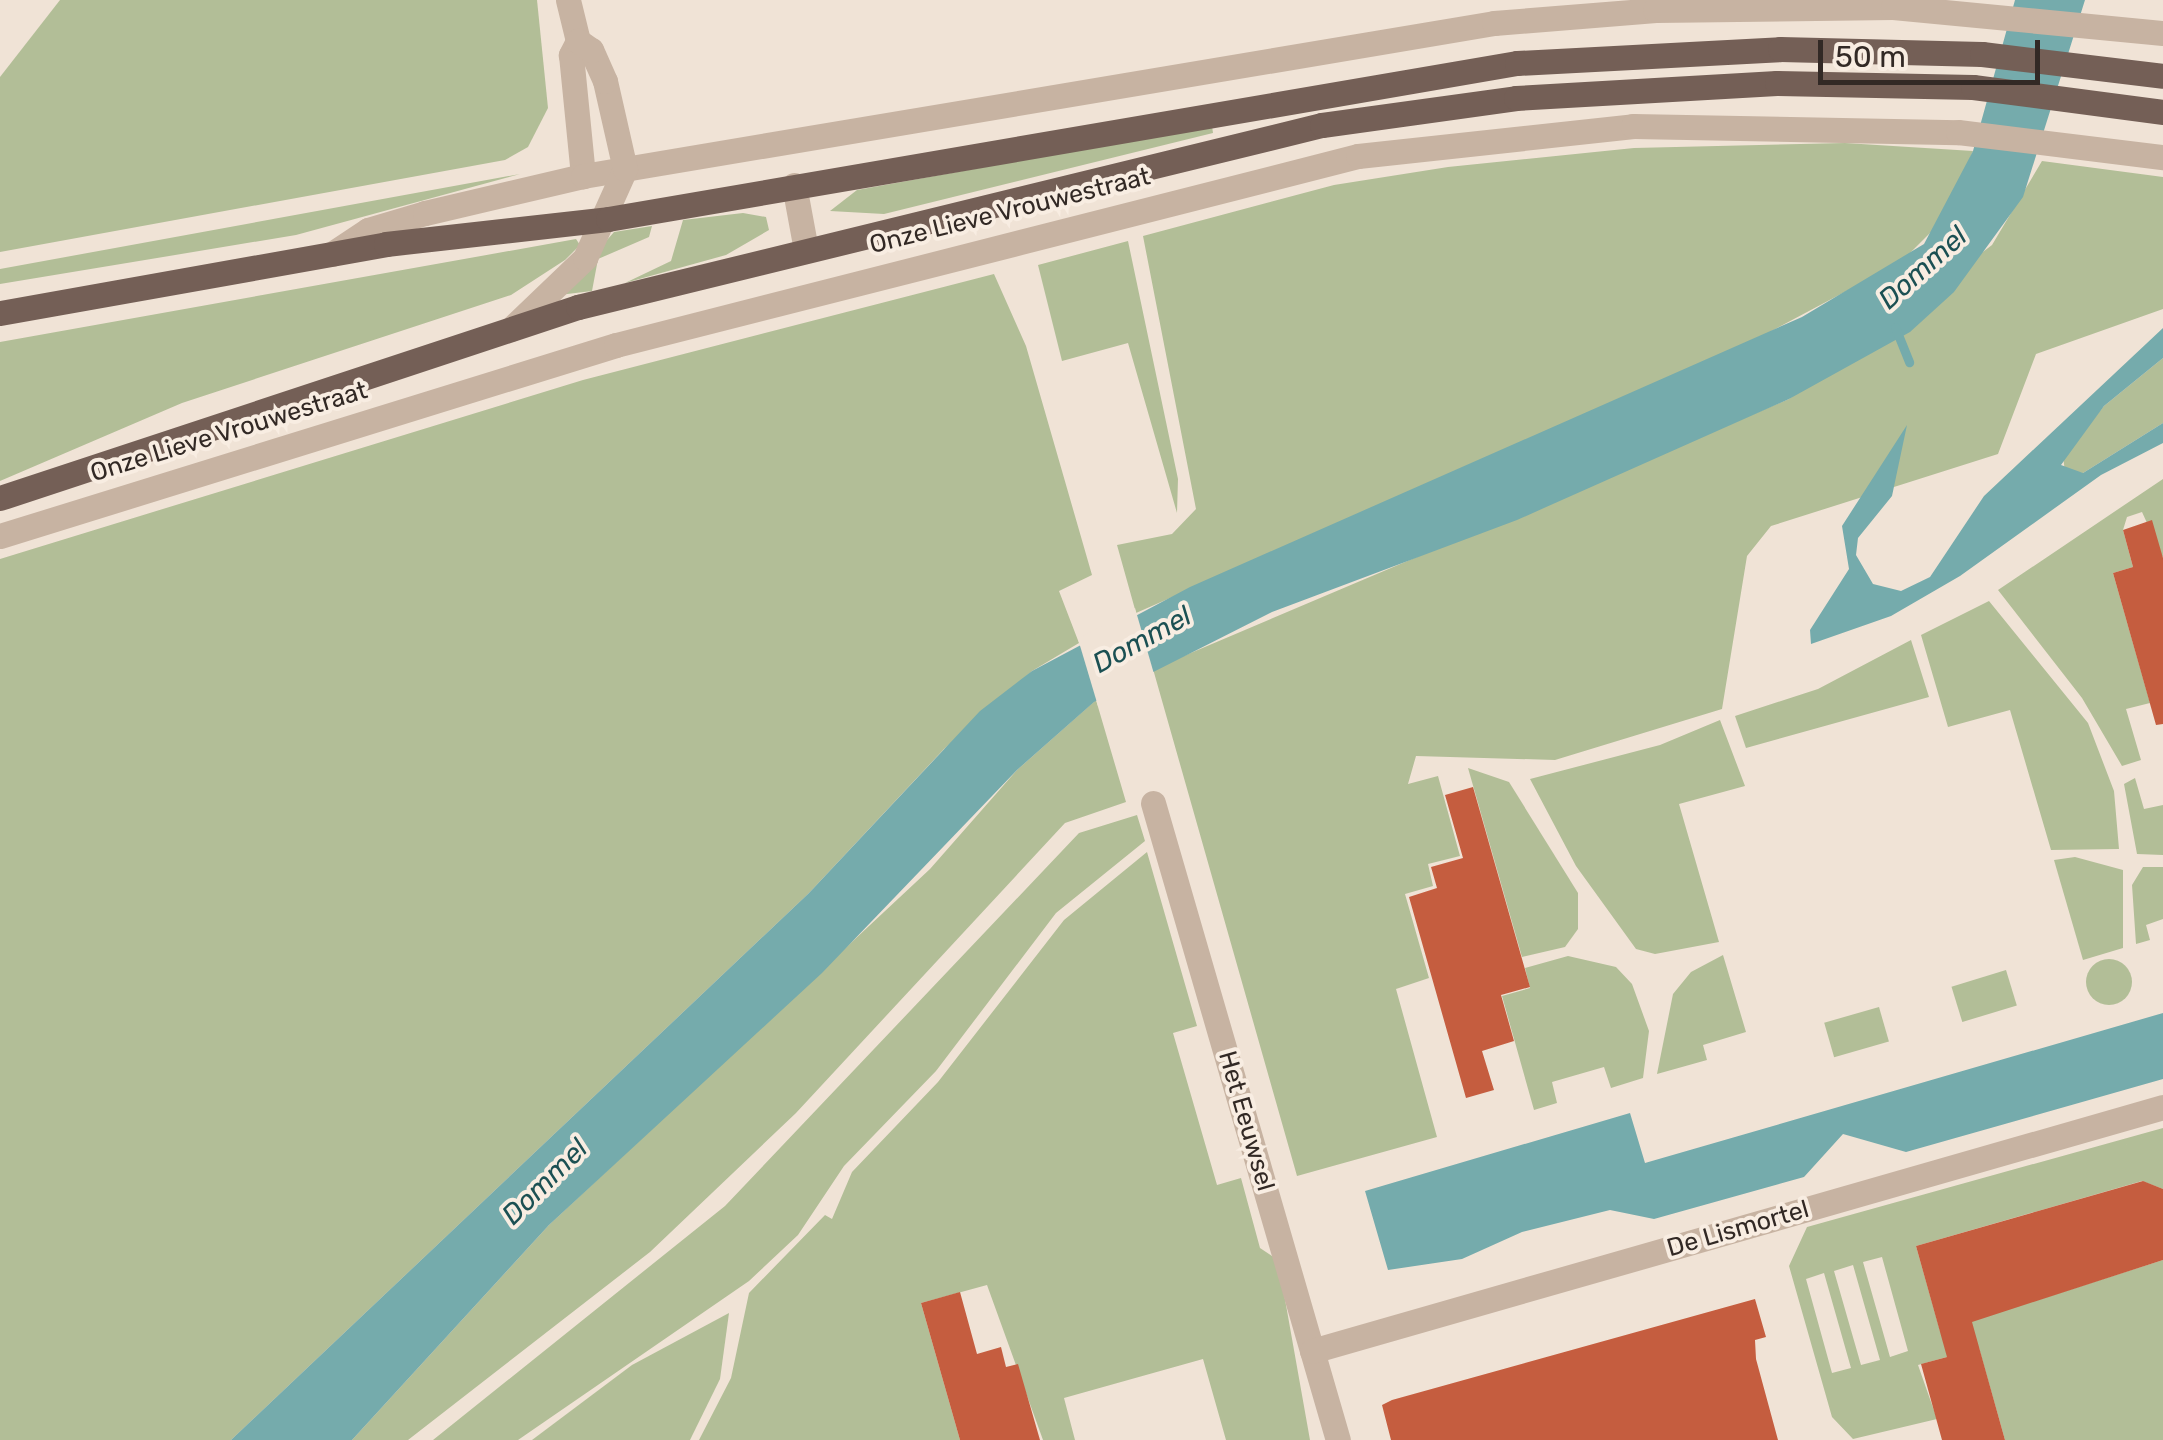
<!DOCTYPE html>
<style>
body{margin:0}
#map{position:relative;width:2163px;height:1440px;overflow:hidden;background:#f0e3d6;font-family:Rubik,sans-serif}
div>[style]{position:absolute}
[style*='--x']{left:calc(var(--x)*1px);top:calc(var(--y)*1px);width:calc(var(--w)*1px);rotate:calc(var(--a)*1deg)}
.green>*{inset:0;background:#b2be97;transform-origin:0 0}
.round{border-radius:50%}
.water>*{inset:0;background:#75abac}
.pier>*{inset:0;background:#f0e3d6}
.stream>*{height:9px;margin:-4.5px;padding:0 4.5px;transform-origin:4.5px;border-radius:4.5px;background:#75abac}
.building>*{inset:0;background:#c55d3f}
.minor>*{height:25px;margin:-12.5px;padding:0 12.5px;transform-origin:12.5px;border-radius:12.5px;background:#c7b3a2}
.primary>*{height:25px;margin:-12.5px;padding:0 12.5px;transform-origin:12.5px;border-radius:12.5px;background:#745f56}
span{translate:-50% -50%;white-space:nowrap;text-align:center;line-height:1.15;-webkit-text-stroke:8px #f8ede2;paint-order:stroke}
.street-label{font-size:25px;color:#322925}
.water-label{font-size:28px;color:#1b5053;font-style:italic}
.scale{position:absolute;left:1818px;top:40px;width:222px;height:45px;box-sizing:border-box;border:5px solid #322925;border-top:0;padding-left:12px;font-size:30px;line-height:35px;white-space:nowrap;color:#322925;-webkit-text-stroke:8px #f8ede2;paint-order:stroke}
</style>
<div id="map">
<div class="green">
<i style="clip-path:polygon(60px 0,537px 0,548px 108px,528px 147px,505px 160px,0 252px,0 77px)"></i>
<i style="clip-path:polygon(1212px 126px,1213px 133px,884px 214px,830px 211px,857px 190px)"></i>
<i style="clip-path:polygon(1845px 143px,1973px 151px,1942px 221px,1901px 262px,1745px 345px,1136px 613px,1117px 545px,1172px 534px,1196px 509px,1143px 236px,1334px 185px,1448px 167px,1634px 148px)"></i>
<i style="clip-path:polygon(2042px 161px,2163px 177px,2163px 309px,2036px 354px,1998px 454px,1771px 526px,1747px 556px,1722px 709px,1555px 760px,1416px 756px,1408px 784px,1438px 776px,1460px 856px,1428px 864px,1433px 886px,1405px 894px,1429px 978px,1396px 989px,1437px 1137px,1297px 1176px,1153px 669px,1789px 399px,1992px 245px)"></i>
<i style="clip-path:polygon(520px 174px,296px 235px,0 284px,0 269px)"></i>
<i style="clip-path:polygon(743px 213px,766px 217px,769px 230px,726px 255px,625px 283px,671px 261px,683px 220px)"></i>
<i style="clip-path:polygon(652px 226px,649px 237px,598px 259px,592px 291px,559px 295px,614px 232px)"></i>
<i style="clip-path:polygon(576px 239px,580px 245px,565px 260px,511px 295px,182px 403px,0 481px,0 342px)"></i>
<i style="clip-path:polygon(1128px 241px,1178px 479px,1177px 513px,1128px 343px,1062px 361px,1038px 265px)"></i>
<i style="clip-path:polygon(994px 274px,1026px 346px,1092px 575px,1059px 591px,1079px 643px,1032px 671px,944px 749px,809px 893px,231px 1440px,0 1440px,0 559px,583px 380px)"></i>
<i style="clip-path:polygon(2163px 358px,2163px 423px,2083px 473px,2065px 472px,2063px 456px,2104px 406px)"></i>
<i style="clip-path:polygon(2163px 479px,2163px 558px,2142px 512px,2127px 517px,2123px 530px,2133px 567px,2113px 573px,2150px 703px,2126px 709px,2141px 760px,2122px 766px,2082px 698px,1998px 590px)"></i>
<i style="clip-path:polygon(1989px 601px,2088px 723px,2114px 791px,2119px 849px,2051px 850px,2010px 710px,1948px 727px,1921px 635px)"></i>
<i style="clip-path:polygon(1911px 640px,1929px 697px,1746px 748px,1735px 716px,1818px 689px)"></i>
<i style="clip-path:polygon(1096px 700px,1126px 802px,1065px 823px,796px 1113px,650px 1252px,408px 1440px,352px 1440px,549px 1225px,930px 869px,1017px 770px)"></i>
<i style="clip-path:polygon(1720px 720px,1745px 786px,1679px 804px,1719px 942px,1655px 954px,1636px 949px,1576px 866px,1530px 779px,1660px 745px)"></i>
<i style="clip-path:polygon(1468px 768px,1509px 782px,1578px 893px,1578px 929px,1565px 947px,1522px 957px)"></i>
<i style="clip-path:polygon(2135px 778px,2144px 809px,2163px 805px,2163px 855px,2137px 854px,2124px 784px)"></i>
<i style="clip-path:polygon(1137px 815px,1145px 841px,1056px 913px,936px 1071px,844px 1166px,798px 1235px,749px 1281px,518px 1440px,433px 1440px,725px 1206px,1079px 833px)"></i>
<i style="clip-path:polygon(1147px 852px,1197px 1026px,1173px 1033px,1217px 1185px,1241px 1178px,1260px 1248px,1278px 1260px,1310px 1440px,1226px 1440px,1203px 1359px,1064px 1398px,1075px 1440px,1043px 1440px,987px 1285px,921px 1303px,960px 1440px,699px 1440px,731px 1378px,749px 1293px,825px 1215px,832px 1219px,852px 1172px,938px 1082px,1064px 920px)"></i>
<i style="clip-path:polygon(2075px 857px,2123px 870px,2123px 948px,2083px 960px,2054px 860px)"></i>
<i style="clip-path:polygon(2143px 867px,2163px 867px,2163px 919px,2146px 925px,2150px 940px,2136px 944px,2132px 885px)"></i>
<i style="clip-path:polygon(1723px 955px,1746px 1032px,1703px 1045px,1707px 1060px,1657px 1074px,1673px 994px,1691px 972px)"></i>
<i style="clip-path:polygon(1568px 956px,1616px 967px,1632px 984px,1649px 1031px,1643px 1078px,1611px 1088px,1604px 1067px,1552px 1082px,1557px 1103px,1534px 1110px,1502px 996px,1530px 988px,1525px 968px)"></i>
<i class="round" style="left:2086px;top:959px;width:46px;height:46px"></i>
<i style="left:2006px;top:970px;width:37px;height:57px;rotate:73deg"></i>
<i style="left:1879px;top:1007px;width:36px;height:57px;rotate:74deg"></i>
<i style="clip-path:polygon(evenodd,2163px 1128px,2163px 1189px,2142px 1181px,1916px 1246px,1940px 1331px,2163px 1260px,2163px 1440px,2005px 1440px,1979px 1348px,1918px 1365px,1937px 1419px,1853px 1439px,1832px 1417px,1789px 1266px,1807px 1227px,2163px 1128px,1882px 1257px,1908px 1351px,1890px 1357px,1863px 1262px,1882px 1257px,2163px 1128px,1853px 1265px,1880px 1360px,1861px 1365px,1834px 1271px,1853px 1265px,2163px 1128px,1824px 1273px,1851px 1368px,1832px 1373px,1806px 1279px,1824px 1273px)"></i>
<i style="clip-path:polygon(729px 1313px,720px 1379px,690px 1440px,532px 1440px,632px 1365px)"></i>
</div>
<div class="water">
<i style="clip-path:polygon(2015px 0,2085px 0,2023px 197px,1954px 292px,1910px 332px,1789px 399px,1517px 520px,1272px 612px,1094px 702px,1017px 770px,822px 973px,549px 1225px,352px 1440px,231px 1440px,809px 893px,980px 711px,1032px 671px,1190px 587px,1802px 317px,1924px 244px,1973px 151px)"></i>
<i style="clip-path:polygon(2163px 328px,2163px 358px,2104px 406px,2061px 465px,2083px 473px,2163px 423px,2163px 443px,2101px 475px,1960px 576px,1891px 616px,1811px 644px,1810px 630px,1849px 569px,1842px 526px,1907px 425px,1892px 496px,1858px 538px,1856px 555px,1873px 584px,1901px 591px,1930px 577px,1984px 496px)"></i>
<i style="clip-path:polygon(2163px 1013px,2163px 1079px,1906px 1152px,1843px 1134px,1804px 1177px,1654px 1219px,1610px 1210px,1522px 1232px,1462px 1259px,1388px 1270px,1365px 1191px,1630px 1113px,1645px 1163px)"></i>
</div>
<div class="pier">
<i style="clip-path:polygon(1135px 608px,1154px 674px,1098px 706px,1078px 639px)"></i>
</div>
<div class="stream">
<i style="--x:1895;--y:327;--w:38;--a:68"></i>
</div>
<div class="building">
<i style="clip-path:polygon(2152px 520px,2163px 558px,2163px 724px,2156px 725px,2113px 573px,2133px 567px,2123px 530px)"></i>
<i style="clip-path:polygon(1473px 787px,1530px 987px,1501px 995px,1514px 1041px,1482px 1051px,1494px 1090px,1466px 1098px,1409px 897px,1437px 888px,1431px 867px,1463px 858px,1445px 795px)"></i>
<i style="clip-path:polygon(2143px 1181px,2163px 1189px,2163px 1260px,1972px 1322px,2005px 1440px,1942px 1440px,1921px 1364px,1947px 1357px,1916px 1246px)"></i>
<i style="clip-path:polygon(960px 1292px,977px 1354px,1001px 1347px,1006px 1367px,1018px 1364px,1040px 1440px,960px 1440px,921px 1303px)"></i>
<i style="clip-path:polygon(1755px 1299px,1766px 1337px,1755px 1340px,1756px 1359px,1778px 1440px,1391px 1440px,1382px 1405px,1392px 1400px)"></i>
</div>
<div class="minor">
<i style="--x:568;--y:0;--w:42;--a:76.3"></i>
<i style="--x:578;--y:41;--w:16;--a:117"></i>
<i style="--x:571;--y:55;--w:122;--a:84.3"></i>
<i style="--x:794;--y:185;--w:66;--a:79.5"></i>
<i style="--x:332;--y:254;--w:43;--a:-33.7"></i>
<i style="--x:368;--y:230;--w:59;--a:-16.6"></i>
<i style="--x:425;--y:213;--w:162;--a:-13.2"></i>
<i style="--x:583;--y:176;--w:924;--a:-9.53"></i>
<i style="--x:1494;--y:23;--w:162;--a:-4.6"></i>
<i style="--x:1655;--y:10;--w:238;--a:-0.7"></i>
<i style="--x:1893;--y:7;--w:271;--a:5.5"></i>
<i style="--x:511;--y:329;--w:103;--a:-43.8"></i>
<i style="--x:585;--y:258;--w:98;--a:-65.8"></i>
<i style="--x:625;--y:169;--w:90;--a:-102.8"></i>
<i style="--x:605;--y:81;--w:34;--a:-114"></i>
<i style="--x:591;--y:50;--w:16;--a:-145"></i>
<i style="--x:0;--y:536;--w:645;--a:-17.23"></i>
<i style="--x:616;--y:345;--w:766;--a:-14.29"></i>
<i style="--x:1358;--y:156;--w:277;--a:-6.2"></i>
<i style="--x:1633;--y:126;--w:325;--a:1.1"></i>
<i style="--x:1958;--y:132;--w:207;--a:7"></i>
<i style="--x:1153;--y:803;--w:663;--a:73.81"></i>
<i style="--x:1312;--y:1351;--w:885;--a:-16"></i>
</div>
<div class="primary">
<i style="--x:0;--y:313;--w:392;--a:-10.1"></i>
<i style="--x:386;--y:244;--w:223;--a:-6.4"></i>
<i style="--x:608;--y:219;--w:922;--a:-9.74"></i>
<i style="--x:1517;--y:63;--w:263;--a:-3"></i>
<i style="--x:1780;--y:49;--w:202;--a:1.4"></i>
<i style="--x:1982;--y:54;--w:182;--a:6.9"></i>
<i style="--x:0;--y:498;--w:609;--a:-18.29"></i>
<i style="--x:578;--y:307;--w:766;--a:-13.75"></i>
<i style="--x:1322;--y:125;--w:196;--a:-7.9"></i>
<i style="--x:1516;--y:98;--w:261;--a:-3.3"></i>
<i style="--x:1777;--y:83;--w:196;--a:1.2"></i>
<i style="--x:1973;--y:87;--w:192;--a:7.5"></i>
</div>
<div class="street-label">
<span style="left:1010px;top:211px;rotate:-14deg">Onze Lieve Vrouwestraat</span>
<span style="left:229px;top:432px;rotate:-17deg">Onze Lieve Vrouwestraat</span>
<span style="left:1246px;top:1121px;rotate:74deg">Het Eeuwsel</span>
<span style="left:1738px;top:1229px;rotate:-16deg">De Lismortel</span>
</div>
<div class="water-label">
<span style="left:1923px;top:268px;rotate:-42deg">Dommel</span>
<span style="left:1142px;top:640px;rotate:-29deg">Dommel</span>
<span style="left:545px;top:1182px;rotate:-45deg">Dommel</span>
</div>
<div class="scale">50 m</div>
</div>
